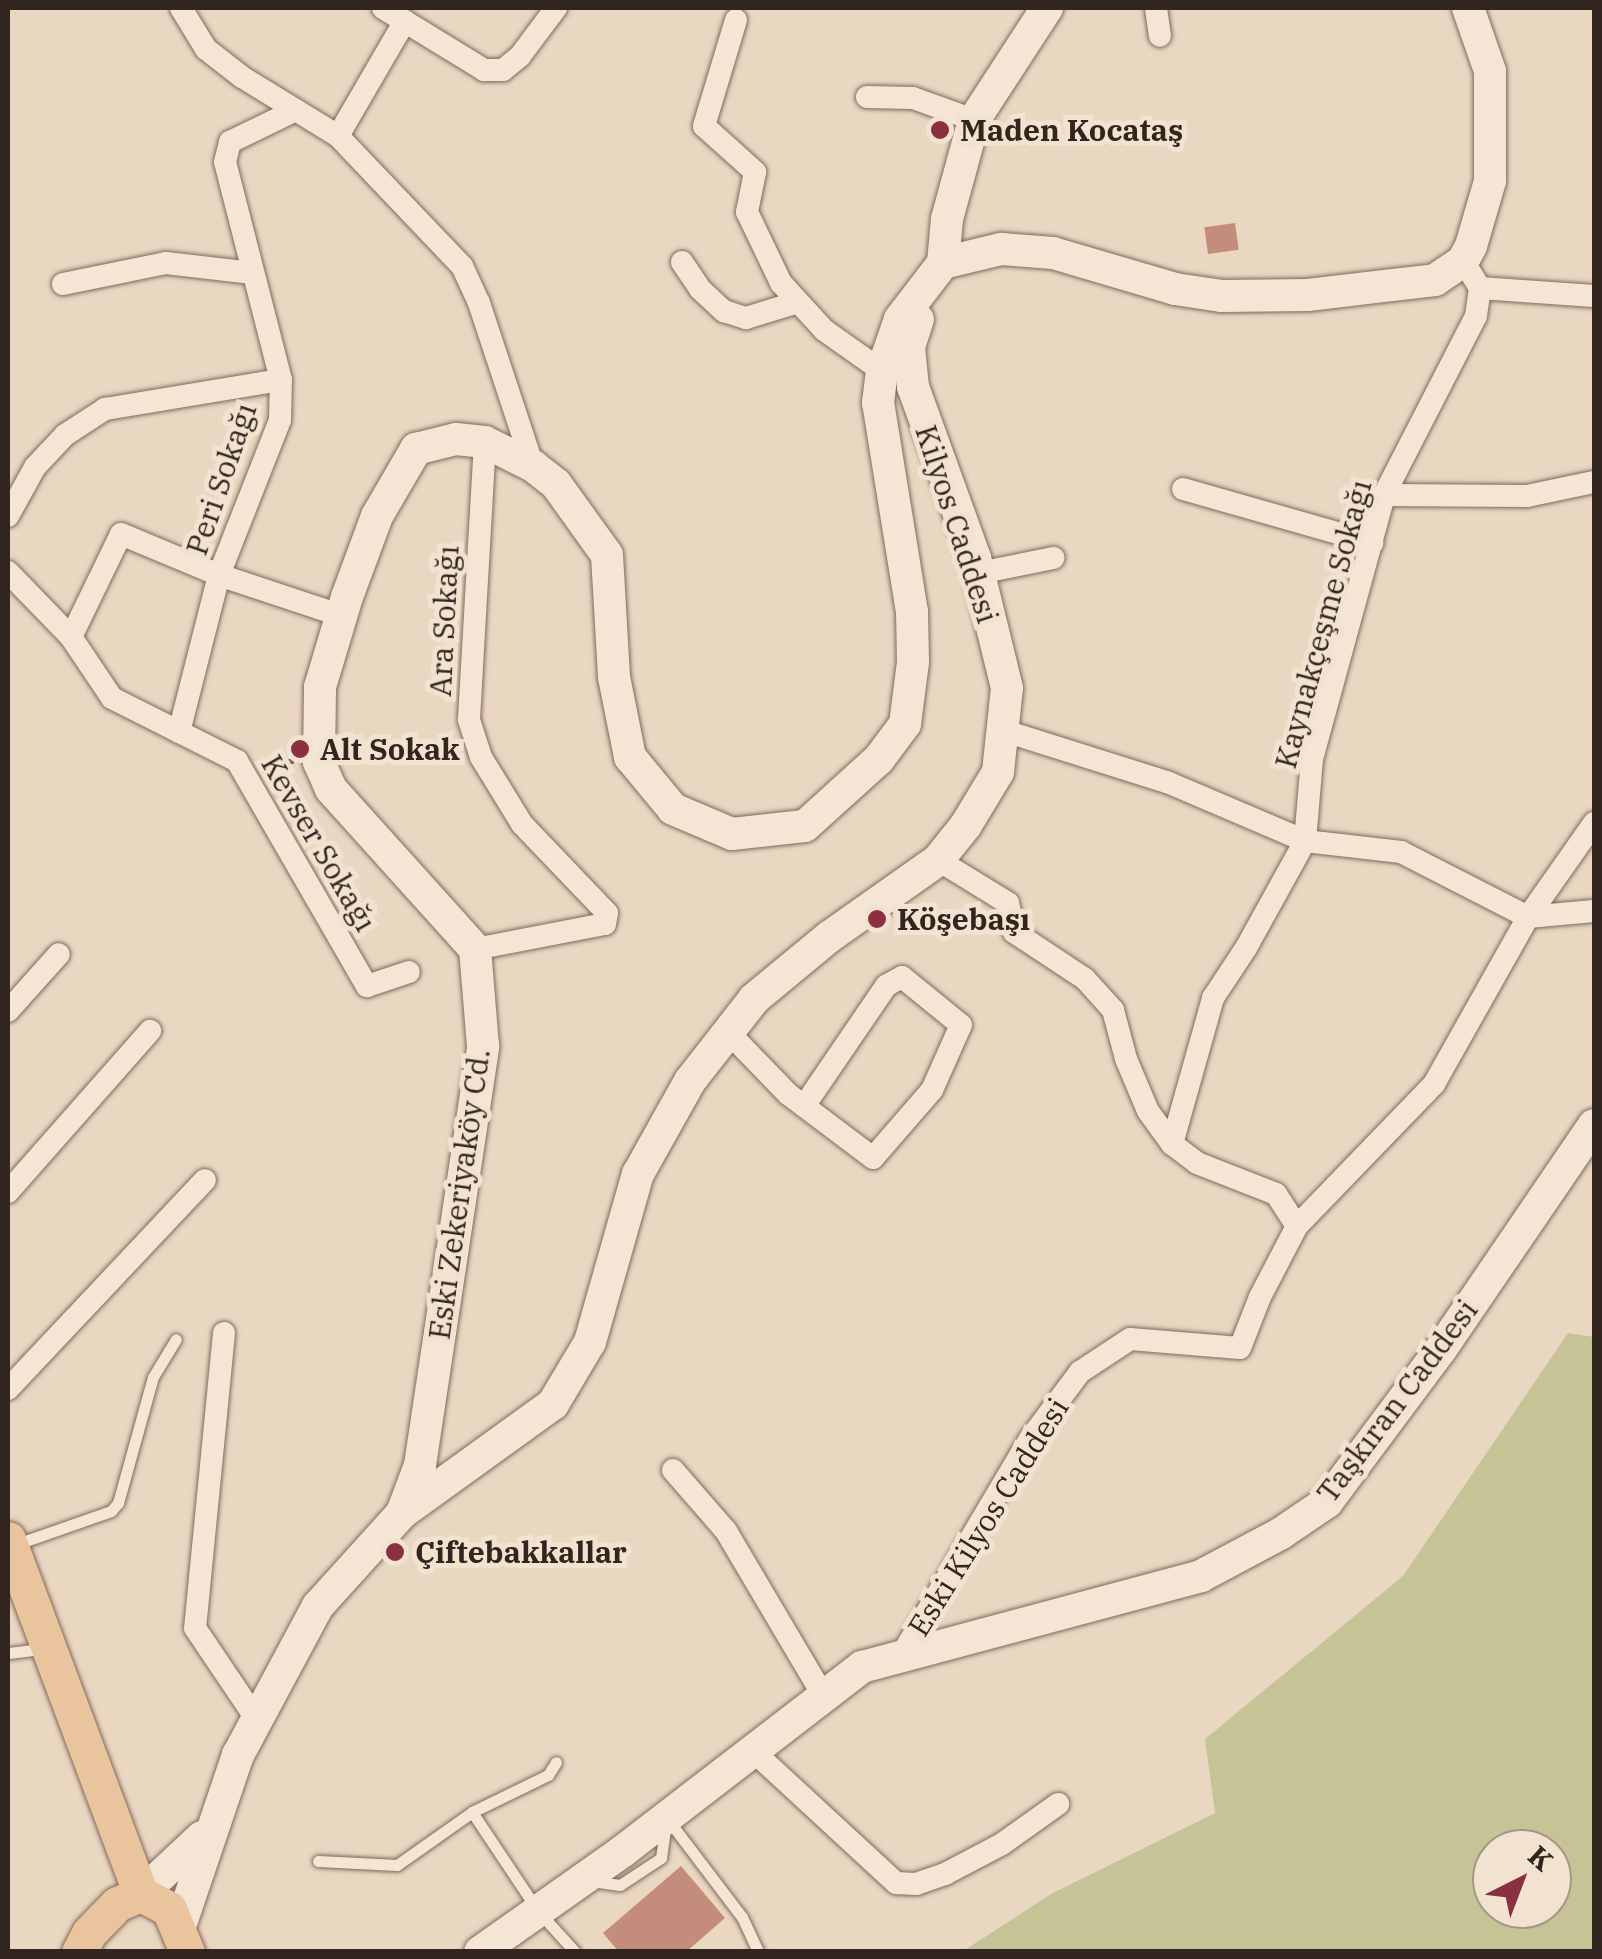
<!DOCTYPE html>
<meta charset="utf-8">
<style>
body{margin:0}
#map{position:relative;width:1602px;height:1959px;overflow:hidden;background:#e9d7c2;font-family:"IBM Plex Serif",serif}
div>[style]{position:absolute}
[style*='--x']{left:calc(var(--x)*1px);top:calc(var(--y)*1px);width:calc(var(--w)*1px);rotate:calc(var(--a)*1deg)}
.green>*{inset:0;background:#c6c497}
.building>*{inset:0;background:#c48d7b;transform-origin:0 0}
.path>*{height:5px;margin-top:-2.5px;transform-origin:0;background:repeating-linear-gradient(90deg,#81695b 0 8px,transparent 0 13px)}
.roads{filter:drop-shadow(0 0 2px #81695b) drop-shadow(0 0 2px #81695b)}
.lane>*{height:11px;margin:-5.5px;padding:0 5.5px;transform-origin:5.5px;border-radius:5.5px;background:#f5e5d4}
.street>*{height:22px;margin:-11px;padding:0 11px;transform-origin:11px;border-radius:11px;background:#f5e5d4}
.secondary>*{height:32px;margin:-16px;padding:0 16px;transform-origin:16px;border-radius:16px;background:#f5e5d4}
.primary>*{height:35px;margin:-17.5px;padding:0 17.5px;transform-origin:17.5px;border-radius:17.5px;background:#eac49c}
.dots>*{width:28px;height:28px;translate:-50% -50%;box-sizing:border-box;border:5px solid #f2e2d0;border-radius:50%}
span{translate:-50% -50%;white-space:nowrap;text-align:center;line-height:1.15;-webkit-text-stroke:10px #f2e2d0;paint-order:stroke}
.poi-label{font-size:30px;color:#32241e;font-weight:700}
.left{translate:0 -50%;text-align:left}
.street-label{font-size:30px;color:#32241e}
.frame{position:absolute;inset:0;border:10px solid #32241e;pointer-events:none}
.north{position:absolute;left:1472px;top:1829px;width:100px;height:100px;box-sizing:border-box;background:#f2e2d0;border:2px solid #a59689;border-radius:50%;rotate:42deg;font-size:28px;font-weight:700;line-height:40px;text-align:center;color:#32241e}
.north::after{content:'';display:block;margin:auto;width:35px;height:45px;background:#8b3040;clip-path:polygon(50% 0,100% 100%,50% 72%,0 100%)}
</style>
<div id="map">
<div class="green">
<i style="clip-path:polygon(evenodd,1568px 1333px,1594px 1337px,1594px 1951px,963px 1951px,1051px 1894px,1215px 1813px,1205px 1739px,1403px 1576px,1568px 1333px,1492px 1849px,1552px 1849px,1552px 1909px,1492px 1909px,1492px 1849px)"></i>
</div>
<div class="building">
<i style="left:1235px;top:223px;width:27px;height:31px;rotate:82deg"></i>
<i style="clip-path:polygon(681px 1866px,725px 1918px,686px 1952px,619px 1952px,603px 1933px)"></i>
</div>
<div class="path">
<i style="--x:260;--y:761;--w:34;--a:0"></i>
</div>
<div class="roads">
<div class="lane">
<i style="--x:14;--y:1545;--w:103;--a:-19.3"></i>
<i style="--x:111;--y:1511;--w:11;--a:-49"></i>
<i style="--x:118;--y:1503;--w:131;--a:-74.5"></i>
<i style="--x:153;--y:1377;--w:44;--a:-58.8"></i>
<i style="--x:8;--y:1653;--w:34;--a:-7"></i>
<i style="--x:472;--y:1812;--w:119;--a:56.3"></i>
<i style="--x:538;--y:1911;--w:55;--a:47.9"></i>
<i style="--x:669;--y:1821;--w:121;--a:52.8"></i>
<i style="--x:742;--y:1917;--w:38;--a:65"></i>
<i style="--x:318;--y:1861;--w:79;--a:2.9"></i>
<i style="--x:397;--y:1865;--w:92;--a:-35.2"></i>
<i style="--x:472;--y:1812;--w:85;--a:-26"></i>
<i style="--x:548;--y:1775;--w:15;--a:-58"></i>
<i style="--x:591;--y:1881;--w:29;--a:8"></i>
<i style="--x:620;--y:1885;--w:49;--a:-33.4"></i>
<i style="--x:661;--y:1858;--w:28;--a:-82"></i>
</div>
<div class="street">
<i style="--x:181;--y:8;--w:48;--a:58.6"></i>
<i style="--x:206;--y:49;--w:46;--a:37.9"></i>
<i style="--x:242;--y:77;--w:113;--a:31.6"></i>
<i style="--x:338;--y:136;--w:180;--a:46.4"></i>
<i style="--x:462;--y:266;--w:41;--a:65.3"></i>
<i style="--x:479;--y:303;--w:172;--a:71.7"></i>
<i style="--x:383;--y:8;--w:119;--a:31.5"></i>
<i style="--x:484;--y:70;--w:19;--a:0"></i>
<i style="--x:503;--y:70;--w:22;--a:-39"></i>
<i style="--x:520;--y:56;--w:60;--a:-53.1"></i>
<i style="--x:1156;--y:8;--w:28;--a:82"></i>
<i style="--x:736;--y:20;--w:111;--a:106.8"></i>
<i style="--x:704;--y:126;--w:69;--a:42"></i>
<i style="--x:755;--y:172;--w:41;--a:101.3"></i>
<i style="--x:747;--y:212;--w:79;--a:64.4"></i>
<i style="--x:781;--y:283;--w:64;--a:47.5"></i>
<i style="--x:824;--y:330;--w:71;--a:35.3"></i>
<i style="--x:867;--y:97;--w:46;--a:1.2"></i>
<i style="--x:913;--y:98;--w:65;--a:19.8"></i>
<i style="--x:338;--y:136;--w:133;--a:-59.8"></i>
<i style="--x:682;--y:262;--w:32;--a:56"></i>
<i style="--x:700;--y:289;--w:33;--a:43"></i>
<i style="--x:724;--y:311;--w:23;--a:18"></i>
<i style="--x:746;--y:318;--w:54;--a:-17.1"></i>
<i style="--x:63;--y:284;--w:105;--a:-11.5"></i>
<i style="--x:166;--y:263;--w:87;--a:6.6"></i>
<i style="--x:1480;--y:288;--w:114;--a:4"></i>
<i style="--x:1183;--y:489;--w:197;--a:15.9"></i>
<i style="--x:1384;--y:495;--w:143;--a:0.4"></i>
<i style="--x:1527;--y:496;--w:68;--a:-11.8"></i>
<i style="--x:8;--y:516;--w:56;--a:-61.1"></i>
<i style="--x:35;--y:467;--w:44;--a:-46.8"></i>
<i style="--x:65;--y:435;--w:48;--a:-33"></i>
<i style="--x:105;--y:409;--w:178;--a:-9.4"></i>
<i style="--x:8;--y:572;--w:91;--a:45.9"></i>
<i style="--x:71;--y:637;--w:73;--a:56.1"></i>
<i style="--x:112;--y:698;--w:140;--a:26.7"></i>
<i style="--x:237;--y:761;--w:260;--a:60"></i>
<i style="--x:367;--y:986;--w:44;--a:-18.4"></i>
<i style="--x:979;--y:573;--w:76;--a:-11.5"></i>
<i style="--x:71;--y:637;--w:114;--a:-64.1"></i>
<i style="--x:121;--y:534;--w:106;--a:22.7"></i>
<i style="--x:219;--y:575;--w:130;--a:18.4"></i>
<i style="--x:1005;--y:731;--w:170;--a:17.5"></i>
<i style="--x:1167;--y:782;--w:150;--a:23.1"></i>
<i style="--x:1305;--y:841;--w:97;--a:6.5"></i>
<i style="--x:1401;--y:852;--w:143;--a:27.1"></i>
<i style="--x:1528;--y:917;--w:66;--a:-5.2"></i>
<i style="--x:179;--y:732;--w:162;--a:-75.7"></i>
<i style="--x:219;--y:575;--w:167;--a:-68.5"></i>
<i style="--x:280;--y:420;--w:40;--a:-88.6"></i>
<i style="--x:281;--y:380;--w:225;--a:-104.4"></i>
<i style="--x:225;--y:162;--w:21;--a:-76"></i>
<i style="--x:230;--y:142;--w:73;--a:-25.9"></i>
<i style="--x:938;--y:860;--w:82;--a:31.6"></i>
<i style="--x:1008;--y:903;--w:30;--a:78"></i>
<i style="--x:1014;--y:932;--w:85;--a:33.5"></i>
<i style="--x:1085;--y:979;--w:42;--a:47.9"></i>
<i style="--x:1113;--y:1010;--w:51;--a:75.1"></i>
<i style="--x:1126;--y:1059;--w:56;--a:67.1"></i>
<i style="--x:1148;--y:1111;--w:41;--a:54"></i>
<i style="--x:1172;--y:1144;--w:31;--a:37"></i>
<i style="--x:1197;--y:1163;--w:85;--a:21.4"></i>
<i style="--x:1276;--y:1194;--w:38;--a:57"></i>
<i style="--x:475;--y:949;--w:132;--a:-10.9"></i>
<i style="--x:605;--y:924;--w:11;--a:-80"></i>
<i style="--x:607;--y:913;--w:123;--a:-133.7"></i>
<i style="--x:522;--y:824;--w:79;--a:-121.5"></i>
<i style="--x:481;--y:757;--w:40;--a:-108"></i>
<i style="--x:469;--y:719;--w:277;--a:-86.7"></i>
<i style="--x:8;--y:1011;--w:76;--a:-48.2"></i>
<i style="--x:728;--y:1032;--w:86;--a:45.9"></i>
<i style="--x:788;--y:1094;--w:20;--a:37"></i>
<i style="--x:804;--y:1106;--w:86;--a:37"></i>
<i style="--x:873;--y:1158;--w:90;--a:-49.1"></i>
<i style="--x:932;--y:1090;--w:71;--a:-66"></i>
<i style="--x:961;--y:1025;--w:76;--a:-140.9"></i>
<i style="--x:902;--y:977;--w:18;--a:151"></i>
<i style="--x:886;--y:986;--w:145;--a:124.3"></i>
<i style="--x:1172;--y:1144;--w:152;--a:-74.3"></i>
<i style="--x:1213;--y:998;--w:60;--a:-56.6"></i>
<i style="--x:1246;--y:948;--w:122;--a:-61.1"></i>
<i style="--x:1305;--y:841;--w:82;--a:-85.1"></i>
<i style="--x:1312;--y:759;--w:274;--a:-74.7"></i>
<i style="--x:1384;--y:495;--w:201;--a:-62.8"></i>
<i style="--x:1476;--y:316;--w:28;--a:-82"></i>
<i style="--x:1480;--y:288;--w:32;--a:-122"></i>
<i style="--x:8;--y:1192;--w:215;--a:-48.6"></i>
<i style="--x:224;--y:1333;--w:296;--a:95.6"></i>
<i style="--x:195;--y:1628;--w:107;--a:56"></i>
<i style="--x:8;--y:1389;--w:287;--a:-46.7"></i>
<i style="--x:673;--y:1470;--w:81;--a:49"></i>
<i style="--x:726;--y:1531;--w:193;--a:59.4"></i>
<i style="--x:901;--y:1656;--w:252;--a:-59.3"></i>
<i style="--x:1030;--y:1439;--w:84;--a:-53.3"></i>
<i style="--x:1080;--y:1372;--w:60;--a:-33.4"></i>
<i style="--x:1130;--y:1339;--w:110;--a:4.7"></i>
<i style="--x:1240;--y:1348;--w:55;--a:-68.6"></i>
<i style="--x:1260;--y:1297;--w:80;--a:-62.5"></i>
<i style="--x:1297;--y:1226;--w:197;--a:-46"></i>
<i style="--x:1434;--y:1084;--w:192;--a:-60.6"></i>
<i style="--x:1528;--y:917;--w:115;--a:-54.9"></i>
<i style="--x:753;--y:1751;--w:195;--a:42.7"></i>
<i style="--x:896;--y:1883;--w:20;--a:3"></i>
<i style="--x:916;--y:1884;--w:31;--a:-19"></i>
<i style="--x:945;--y:1874;--w:64;--a:-27.8"></i>
<i style="--x:1002;--y:1844;--w:69;--a:-35.5"></i>
</div>
<div class="secondary">
<i style="--x:943;--y:263;--w:44;--a:-84.8"></i>
<i style="--x:947;--y:219;--w:103;--a:-74.7"></i>
<i style="--x:974;--y:120;--w:134;--a:-56.9"></i>
<i style="--x:402;--y:1513;--w:51;--a:-69.4"></i>
<i style="--x:420;--y:1465;--w:424;--a:-81.4"></i>
<i style="--x:483;--y:1046;--w:97;--a:-94.7"></i>
<i style="--x:475;--y:949;--w:215;--a:-132"></i>
<i style="--x:331;--y:789;--w:30;--a:-114"></i>
<i style="--x:319;--y:762;--w:75;--a:-89.2"></i>
<i style="--x:320;--y:687;--w:94;--a:-73.3"></i>
<i style="--x:347;--y:597;--w:86;--a:-69.7"></i>
<i style="--x:377;--y:516;--w:78;--a:-59.8"></i>
<i style="--x:416;--y:449;--w:41;--a:-14"></i>
<i style="--x:456;--y:439;--w:29;--a:6"></i>
<i style="--x:485;--y:442;--w:54;--a:26.6"></i>
<i style="--x:533;--y:466;--w:29;--a:38"></i>
<i style="--x:556;--y:484;--w:87;--a:54.3"></i>
<i style="--x:607;--y:555;--w:122;--a:86.7"></i>
<i style="--x:614;--y:677;--w:82;--a:78.7"></i>
<i style="--x:630;--y:757;--w:67;--a:50.4"></i>
<i style="--x:673;--y:809;--w:64;--a:23"></i>
<i style="--x:732;--y:834;--w:73;--a:-6.3"></i>
<i style="--x:805;--y:826;--w:100;--a:-42.2"></i>
<i style="--x:879;--y:759;--w:44;--a:-53.4"></i>
<i style="--x:905;--y:724;--w:63;--a:-82.6"></i>
<i style="--x:913;--y:662;--w:50;--a:-91.1"></i>
<i style="--x:912;--y:612;--w:212;--a:-99.2"></i>
<i style="--x:878;--y:403;--w:32;--a:-83"></i>
<i style="--x:882;--y:371;--w:55;--a:-70.9"></i>
<i style="--x:900;--y:319;--w:71;--a:-52.5"></i>
<i style="--x:943;--y:263;--w:60;--a:-13.6"></i>
<i style="--x:1001;--y:249;--w:52;--a:4.4"></i>
<i style="--x:1053;--y:253;--w:127;--a:16.4"></i>
<i style="--x:1175;--y:289;--w:48;--a:8.5"></i>
<i style="--x:1222;--y:296;--w:86;--a:-0.7"></i>
<i style="--x:1308;--y:295;--w:128;--a:-6.7"></i>
<i style="--x:1435;--y:280;--w:34;--a:-34"></i>
<i style="--x:1463;--y:261;--w:17;--a:-62"></i>
<i style="--x:1471;--y:246;--w:68;--a:-73.7"></i>
<i style="--x:1490;--y:181;--w:110;--a:-90"></i>
<i style="--x:1490;--y:71;--w:67;--a:-109.2"></i>
<i style="--x:141;--y:1894;--w:83;--a:-43.1"></i>
<i style="--x:180;--y:1926;--w:181;--a:-71.3"></i>
<i style="--x:238;--y:1755;--w:169;--a:-61.8"></i>
<i style="--x:318;--y:1606;--w:125;--a:-47.9"></i>
<i style="--x:402;--y:1513;--w:186;--a:-35.8"></i>
<i style="--x:553;--y:1404;--w:72;--a:-59.2"></i>
<i style="--x:590;--y:1342;--w:175;--a:-74.1"></i>
<i style="--x:638;--y:1174;--w:107;--a:-60.8"></i>
<i style="--x:690;--y:1081;--w:104;--a:-52"></i>
<i style="--x:754;--y:999;--w:97;--a:-39.6"></i>
<i style="--x:829;--y:937;--w:133;--a:-35.2"></i>
<i style="--x:938;--y:860;--w:45;--a:-51.3"></i>
<i style="--x:966;--y:825;--w:62;--a:-58.9"></i>
<i style="--x:998;--y:772;--w:84;--a:-83.9"></i>
<i style="--x:1007;--y:688;--w:134;--a:-103.8"></i>
<i style="--x:975;--y:558;--w:182;--a:-109.9"></i>
<i style="--x:913;--y:387;--w:40;--a:-95.7"></i>
<i style="--x:909;--y:347;--w:29;--a:-72"></i>
<i style="--x:480;--y:1952;--w:175;--a:-35.2"></i>
<i style="--x:623;--y:1851;--w:302;--a:-37.6"></i>
<i style="--x:862;--y:1667;--w:351;--a:-15"></i>
<i style="--x:1201;--y:1576;--w:89;--a:-28"></i>
<i style="--x:1280;--y:1534;--w:57;--a:-34.2"></i>
<i style="--x:1327;--y:1502;--w:191;--a:-53.3"></i>
<i style="--x:1441;--y:1349;--w:271;--a:-55.7"></i>
</div>
<div class="primary">
<i style="--x:8;--y:1539;--w:379;--a:69.5"></i>
<i style="--x:141;--y:1894;--w:32;--a:28"></i>
<i style="--x:169;--y:1909;--w:47;--a:67.3"></i>
<i style="--x:79;--y:1952;--w:21;--a:-62"></i>
<i style="--x:89;--y:1933;--w:40;--a:-46"></i>
<i style="--x:117;--y:1904;--w:26;--a:-23"></i>
</div>
</div>
<div class="dots">
<i style="left:940px;top:130px;background:#8b3040"></i>
<i style="left:300px;top:749px;background:#8b3040"></i>
<i style="left:877px;top:919px;background:#8b3040"></i>
<i style="left:395px;top:1552px;background:#8b3040"></i>
</div>
<div class="poi-label">
<span class="left" style="left:960px;top:130px">Maden Kocataş</span>
<span class="left" style="left:320px;top:749px">Alt Sokak</span>
<span class="left" style="left:897px;top:919px">Köşebaşı</span>
<span class="left" style="left:415px;top:1552px">Çiftebakkallar</span>
</div>
<div class="street-label">
<span style="left:221px;top:479px;rotate:-71deg">Peri Sokağı</span>
<span style="left:957px;top:524px;rotate:72deg">Kilyos Caddesi</span>
<span style="left:444px;top:621px;rotate:-87deg">Ara Sokağı</span>
<span style="left:1323px;top:624px;rotate:-75deg">Kaynakçeşme Sokağı</span>
<span style="left:319px;top:843px;rotate:60deg">Kevser Sokağı</span>
<span style="left:459px;top:1194px;rotate:-82deg">Eski Zekeriyaköy Cd.</span>
<span style="left:1397px;top:1401px;rotate:-53deg">Taşkıran Caddesi</span>
<span style="left:988px;top:1517px;rotate:-58deg">Eski Kilyos Caddesi</span>
</div>
<div class="frame"></div>
<div class="north">K</div>
</div>
